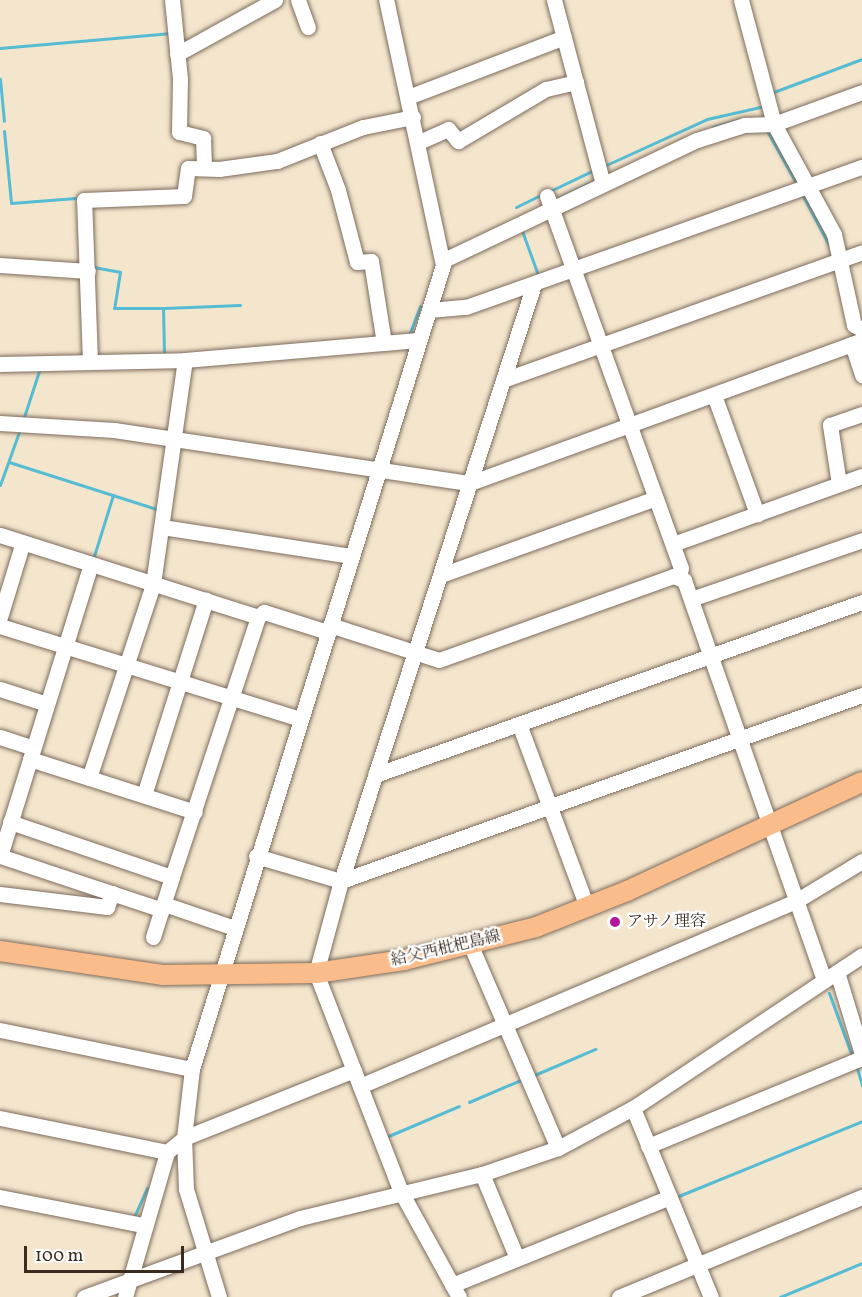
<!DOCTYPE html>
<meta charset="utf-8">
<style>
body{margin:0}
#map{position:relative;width:862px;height:1297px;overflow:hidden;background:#f4e5cd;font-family:Vollkorn,"Noto Serif JP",serif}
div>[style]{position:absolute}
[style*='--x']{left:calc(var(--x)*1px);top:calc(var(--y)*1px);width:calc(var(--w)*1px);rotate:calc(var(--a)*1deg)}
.stream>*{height:3px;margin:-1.5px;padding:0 1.5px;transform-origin:1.5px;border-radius:1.5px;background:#55bcd3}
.roads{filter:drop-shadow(0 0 2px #7c6b5b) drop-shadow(0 0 2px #7c6b5b)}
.minor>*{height:15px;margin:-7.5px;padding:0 7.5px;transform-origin:7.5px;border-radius:7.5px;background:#fff}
.major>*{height:20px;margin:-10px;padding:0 10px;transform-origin:10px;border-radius:10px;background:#fabc8b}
.dots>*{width:16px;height:16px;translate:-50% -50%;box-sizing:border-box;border:3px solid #fff;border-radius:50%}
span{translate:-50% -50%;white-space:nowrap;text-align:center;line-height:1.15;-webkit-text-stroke:4.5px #fff;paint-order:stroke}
.poi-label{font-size:16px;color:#3b2a1e}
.left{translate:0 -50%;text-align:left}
.street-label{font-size:16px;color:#3b2a1e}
.scale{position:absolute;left:24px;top:1246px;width:160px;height:27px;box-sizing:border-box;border:3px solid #3b2a1e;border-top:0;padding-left:8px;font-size:18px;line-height:21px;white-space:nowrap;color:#3b2a1e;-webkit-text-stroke:4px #fff;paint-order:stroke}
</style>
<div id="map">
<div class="stream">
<i style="--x:0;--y:48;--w:172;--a:-5"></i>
<i style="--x:0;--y:79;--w:42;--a:84.6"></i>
<i style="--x:771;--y:93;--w:97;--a:-20.5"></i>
<i style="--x:713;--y:127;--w:29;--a:-16"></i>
<i style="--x:766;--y:129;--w:65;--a:60.7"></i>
<i style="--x:4;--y:131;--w:72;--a:84.4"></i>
<i style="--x:11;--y:203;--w:65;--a:-4.4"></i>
<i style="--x:604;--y:166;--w:113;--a:-24.5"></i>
<i style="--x:707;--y:119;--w:58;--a:-12.8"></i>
<i style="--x:550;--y:191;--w:49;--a:-25.5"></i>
<i style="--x:802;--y:194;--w:58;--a:62.1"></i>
<i style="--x:554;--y:200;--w:49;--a:-25.5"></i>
<i style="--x:516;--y:207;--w:28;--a:-26"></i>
<i style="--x:521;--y:228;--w:50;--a:70.1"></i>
<i style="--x:93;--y:267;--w:27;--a:10"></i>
<i style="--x:120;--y:272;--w:36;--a:99"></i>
<i style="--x:114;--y:308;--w:49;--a:0"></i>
<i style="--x:163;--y:308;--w:45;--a:88.7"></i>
<i style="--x:164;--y:308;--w:76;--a:-2.3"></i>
<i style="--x:409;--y:335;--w:31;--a:-69"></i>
<i style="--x:23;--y:420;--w:55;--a:-71.9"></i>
<i style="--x:9;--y:462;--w:157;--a:17.7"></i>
<i style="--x:0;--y:485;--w:59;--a:-70.3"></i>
<i style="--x:94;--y:556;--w:64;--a:-72.7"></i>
<i style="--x:829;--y:993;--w:67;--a:69.9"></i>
<i style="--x:857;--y:1068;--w:18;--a:74"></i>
<i style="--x:532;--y:1076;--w:69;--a:-23.2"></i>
<i style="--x:469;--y:1102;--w:59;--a:-23.1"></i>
<i style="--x:386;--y:1137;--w:79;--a:-23"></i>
<i style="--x:676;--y:1197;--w:201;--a:-22.2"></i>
<i style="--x:134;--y:1217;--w:32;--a:-66"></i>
<i style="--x:780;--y:1297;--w:89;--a:-22.5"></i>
</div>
<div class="roads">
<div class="minor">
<i style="--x:172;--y:0;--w:79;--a:84.2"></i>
<i style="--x:180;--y:79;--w:53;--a:91.1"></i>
<i style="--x:179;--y:132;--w:25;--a:14"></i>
<i style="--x:203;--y:138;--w:30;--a:88"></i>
<i style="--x:298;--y:0;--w:29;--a:70"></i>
<i style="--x:554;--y:0;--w:190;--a:75.1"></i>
<i style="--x:177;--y:54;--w:112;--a:-28.9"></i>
<i style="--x:862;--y:92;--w:94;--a:160"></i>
<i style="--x:774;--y:124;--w:125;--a:61.4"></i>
<i style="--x:834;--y:234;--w:93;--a:77.6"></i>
<i style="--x:854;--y:325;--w:9;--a:27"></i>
<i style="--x:408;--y:97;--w:167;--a:-21"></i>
<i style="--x:419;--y:142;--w:32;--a:-24"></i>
<i style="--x:448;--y:129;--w:16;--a:50"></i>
<i style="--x:458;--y:141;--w:102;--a:-30.6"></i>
<i style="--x:546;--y:89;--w:31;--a:-13"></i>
<i style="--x:320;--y:143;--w:50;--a:69"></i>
<i style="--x:338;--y:190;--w:74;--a:75.2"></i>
<i style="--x:357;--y:262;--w:14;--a:-4"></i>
<i style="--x:371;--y:261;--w:83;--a:81"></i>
<i style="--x:547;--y:196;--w:395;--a:70.2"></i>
<i style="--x:681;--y:568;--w:9;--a:103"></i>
<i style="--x:444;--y:260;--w:280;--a:-25.4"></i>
<i style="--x:697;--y:140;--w:49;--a:-17.7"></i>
<i style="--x:744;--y:125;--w:30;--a:-2"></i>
<i style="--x:774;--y:124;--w:128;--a:-104.9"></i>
<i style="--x:0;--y:265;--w:88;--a:3.9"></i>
<i style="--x:429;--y:310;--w:37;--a:-5"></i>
<i style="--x:466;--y:307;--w:420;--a:-19.5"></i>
<i style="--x:852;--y:344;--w:33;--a:72"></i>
<i style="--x:90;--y:361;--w:161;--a:-92.1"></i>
<i style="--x:84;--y:200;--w:100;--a:-2.3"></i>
<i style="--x:184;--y:196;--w:28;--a:-82"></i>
<i style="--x:188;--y:168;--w:31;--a:2"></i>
<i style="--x:219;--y:169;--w:59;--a:-7.9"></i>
<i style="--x:277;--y:161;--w:92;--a:-21.6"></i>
<i style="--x:363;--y:127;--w:51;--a:-11.3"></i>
<i style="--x:0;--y:364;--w:185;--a:-1.2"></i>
<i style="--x:185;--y:360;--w:234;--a:-4.9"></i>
<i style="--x:503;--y:380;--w:381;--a:-19.6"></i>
<i style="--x:714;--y:395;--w:127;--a:70.1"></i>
<i style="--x:0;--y:423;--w:114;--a:3.5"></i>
<i style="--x:114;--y:430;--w:360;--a:8.5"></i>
<i style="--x:470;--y:483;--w:417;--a:-20"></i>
<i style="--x:839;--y:484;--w:60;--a:-98.7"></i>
<i style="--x:830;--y:425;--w:34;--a:-19"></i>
<i style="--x:162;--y:527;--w:192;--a:8.7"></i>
<i style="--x:0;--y:535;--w:271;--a:17.6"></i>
<i style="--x:258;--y:617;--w:8;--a:-40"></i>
<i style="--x:264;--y:612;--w:67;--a:17.4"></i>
<i style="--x:673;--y:544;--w:201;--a:-19.8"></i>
<i style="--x:441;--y:575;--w:228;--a:-19.7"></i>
<i style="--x:691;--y:599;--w:181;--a:-19"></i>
<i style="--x:0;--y:617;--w:78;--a:-73"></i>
<i style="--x:330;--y:625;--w:114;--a:17.8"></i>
<i style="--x:439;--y:660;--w:249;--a:-19.7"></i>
<i style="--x:673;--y:576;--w:12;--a:20"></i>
<i style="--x:684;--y:580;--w:424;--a:70.7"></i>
<i style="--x:0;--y:626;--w:314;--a:17.2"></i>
<i style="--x:0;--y:689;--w:49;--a:17.7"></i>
<i style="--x:519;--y:724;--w:195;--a:69.6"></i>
<i style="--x:0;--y:737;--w:35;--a:18"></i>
<i style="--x:30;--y:759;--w:173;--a:17.8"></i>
<i style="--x:375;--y:775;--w:517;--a:-19.56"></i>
<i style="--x:89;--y:778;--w:204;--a:-71.7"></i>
<i style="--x:153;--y:584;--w:226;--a:-81.9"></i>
<i style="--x:144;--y:795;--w:205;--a:-72.4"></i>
<i style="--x:10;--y:822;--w:171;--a:18.8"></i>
<i style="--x:172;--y:877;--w:63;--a:107.6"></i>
<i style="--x:0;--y:856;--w:306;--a:-72.7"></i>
<i style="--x:0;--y:856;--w:171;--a:18.4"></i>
<i style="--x:256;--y:856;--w:89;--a:16.4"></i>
<i style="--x:341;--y:881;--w:553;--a:-19.65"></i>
<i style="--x:172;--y:877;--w:274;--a:-71.7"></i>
<i style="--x:0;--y:894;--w:108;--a:6.9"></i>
<i style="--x:107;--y:907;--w:15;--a:-70"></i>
<i style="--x:164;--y:904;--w:74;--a:18.9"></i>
<i style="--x:471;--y:946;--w:220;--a:66.7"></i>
<i style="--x:837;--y:972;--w:86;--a:73"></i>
<i style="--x:0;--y:1030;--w:196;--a:11.5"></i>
<i style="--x:360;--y:1086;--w:474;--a:-23"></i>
<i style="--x:796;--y:901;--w:77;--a:-31.2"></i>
<i style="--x:633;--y:1108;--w:204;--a:67.6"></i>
<i style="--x:0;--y:1118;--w:170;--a:11.5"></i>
<i style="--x:648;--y:1146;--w:231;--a:-22.4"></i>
<i style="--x:482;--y:1174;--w:91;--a:67.4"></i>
<i style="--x:0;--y:1197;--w:146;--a:11.1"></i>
<i style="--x:452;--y:1285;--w:235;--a:-22"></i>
<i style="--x:84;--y:1297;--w:230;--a:-20.1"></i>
<i style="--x:300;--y:1218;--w:187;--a:-13.6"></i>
<i style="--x:482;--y:1174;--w:80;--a:-18.9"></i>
<i style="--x:558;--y:1148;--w:85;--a:-28.1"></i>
<i style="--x:633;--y:1108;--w:275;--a:-33.7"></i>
<i style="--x:125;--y:1297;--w:151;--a:-73.8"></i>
<i style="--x:167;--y:1152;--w:22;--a:-39"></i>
<i style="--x:184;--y:1138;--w:183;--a:-21.8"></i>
<i style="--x:219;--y:1297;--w:113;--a:-107"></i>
<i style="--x:186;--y:1189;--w:51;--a:-92.2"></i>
<i style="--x:184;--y:1138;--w:69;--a:-83.4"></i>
<i style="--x:192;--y:1069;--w:842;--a:-72.66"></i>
<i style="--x:443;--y:265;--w:271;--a:-102.1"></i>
<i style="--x:459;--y:1297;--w:120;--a:-118.9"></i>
<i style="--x:401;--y:1192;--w:235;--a:-111.2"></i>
<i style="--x:316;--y:973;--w:95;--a:-74.8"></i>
<i style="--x:341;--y:881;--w:627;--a:-72.08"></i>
<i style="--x:619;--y:1297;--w:263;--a:-22.4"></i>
</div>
<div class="major">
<i style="--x:0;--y:951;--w:164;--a:8.4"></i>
<i style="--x:162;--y:975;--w:154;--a:-0.7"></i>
<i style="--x:316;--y:973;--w:89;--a:-8.4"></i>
<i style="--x:404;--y:960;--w:136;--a:-14"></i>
<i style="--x:536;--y:927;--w:98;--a:-21.6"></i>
<i style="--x:627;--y:891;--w:259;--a:-24.9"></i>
</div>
</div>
<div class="dots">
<i style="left:615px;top:922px;background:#b5179e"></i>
</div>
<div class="poi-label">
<span class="left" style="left:627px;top:922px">アサノ理容</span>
</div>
<div class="street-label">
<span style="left:446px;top:949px;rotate:-13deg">給父西枇杷島線</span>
</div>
<div class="scale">100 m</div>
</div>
